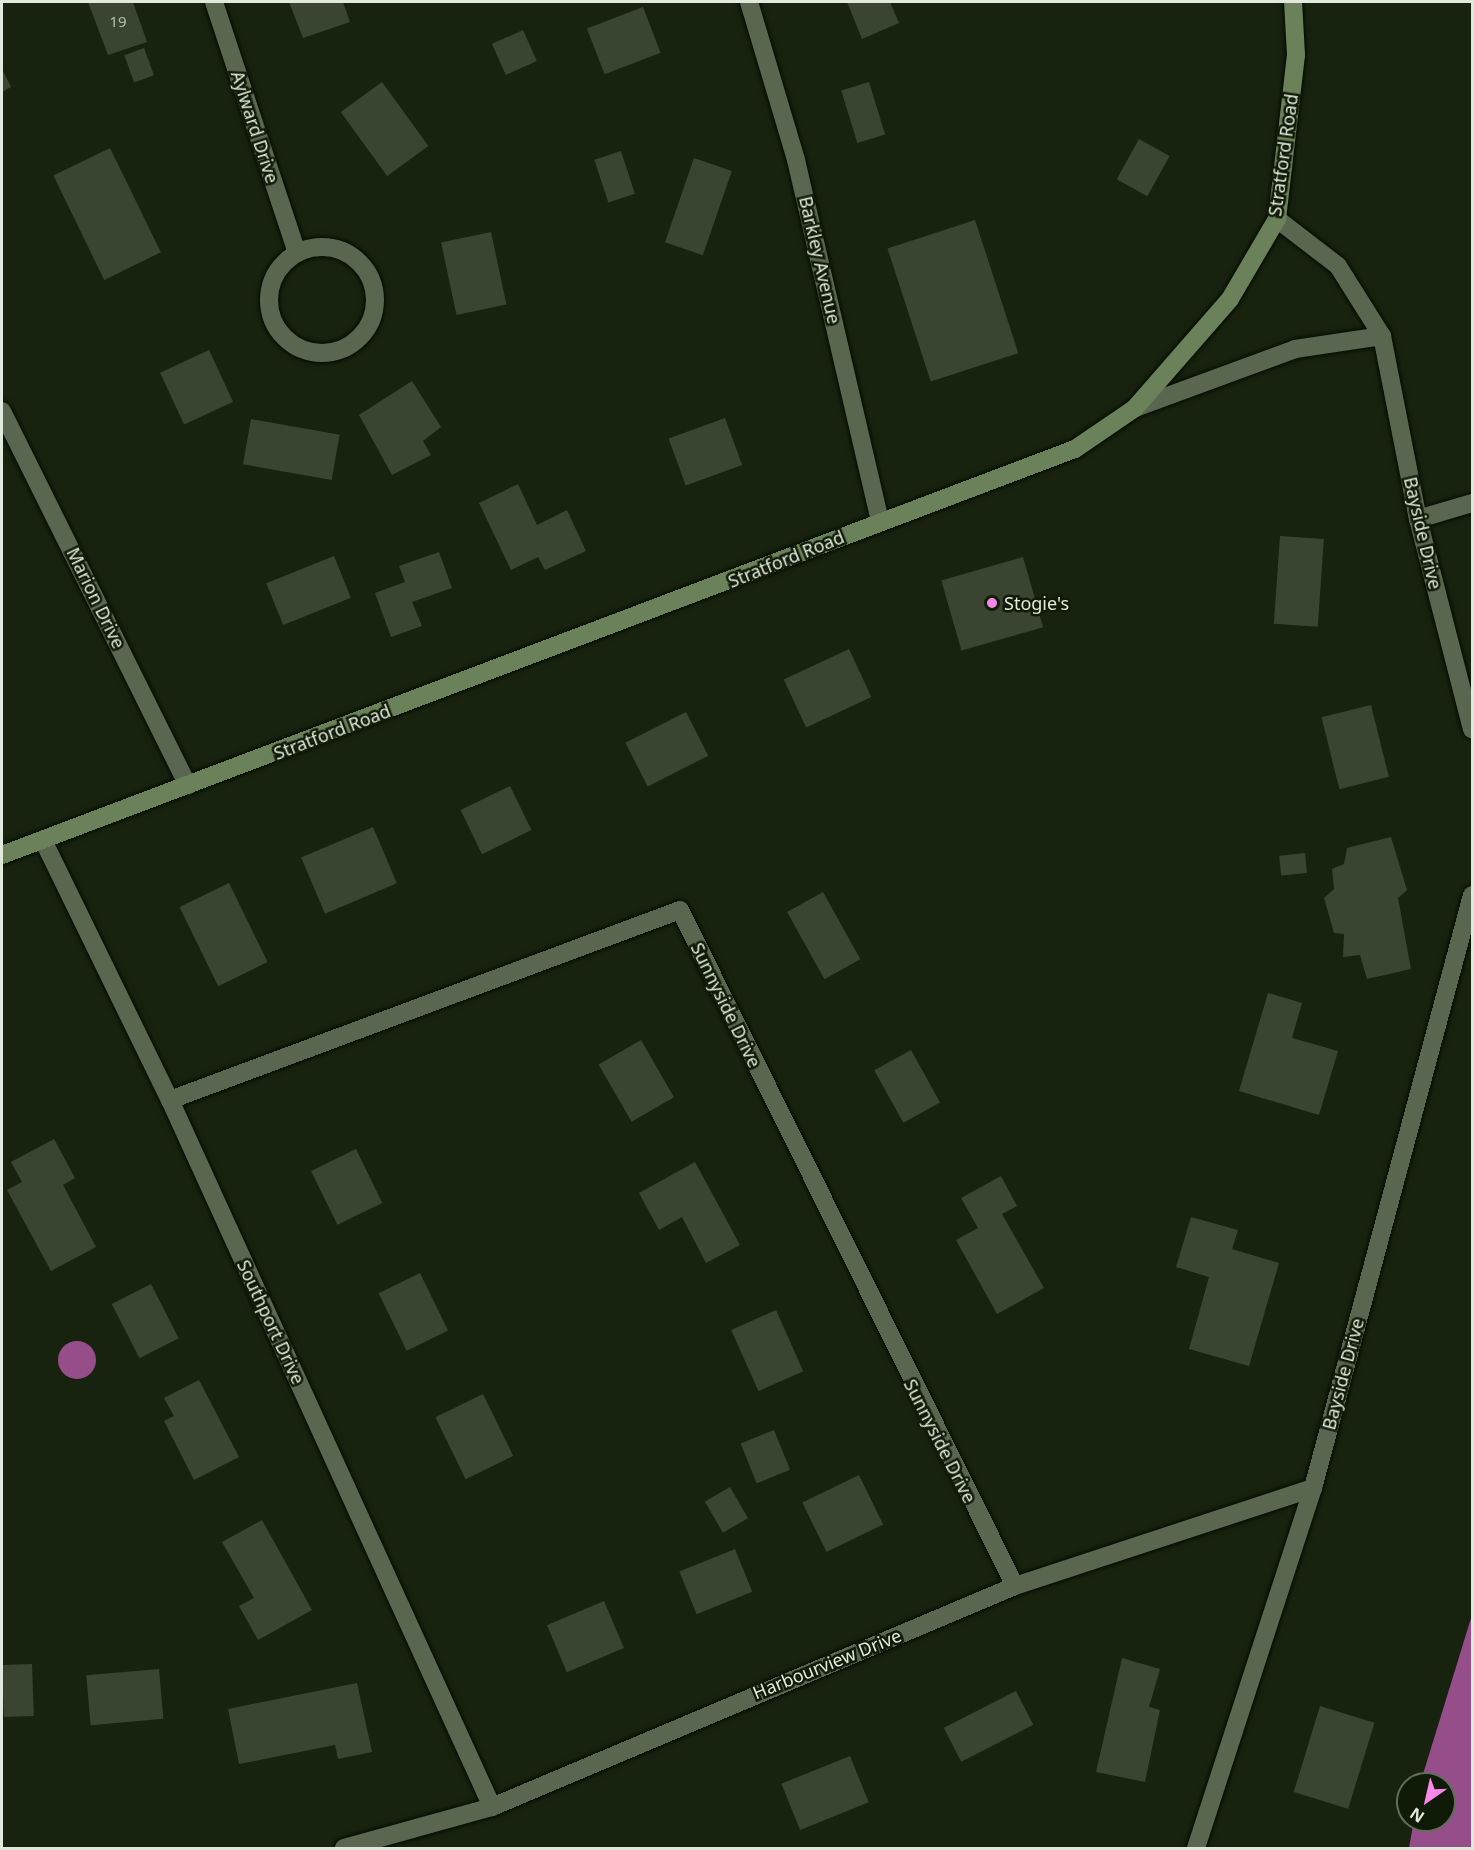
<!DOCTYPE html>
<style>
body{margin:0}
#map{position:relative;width:1474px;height:1850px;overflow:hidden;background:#18230f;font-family:"Noto Sans",sans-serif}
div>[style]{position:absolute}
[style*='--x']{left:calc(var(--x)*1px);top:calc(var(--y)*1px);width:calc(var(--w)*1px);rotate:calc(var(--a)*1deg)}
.water>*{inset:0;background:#964e8b}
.round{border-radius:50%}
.building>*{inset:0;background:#394530;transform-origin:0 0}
.roads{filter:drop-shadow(0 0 2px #040c00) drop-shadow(0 0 2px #040c00)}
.street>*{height:18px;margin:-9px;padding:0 9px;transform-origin:9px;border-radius:9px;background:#596750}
.street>.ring{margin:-9px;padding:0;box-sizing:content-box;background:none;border:18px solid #596750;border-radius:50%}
.secondary>*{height:18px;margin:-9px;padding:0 9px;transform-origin:9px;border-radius:9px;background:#6a8159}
.dots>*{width:16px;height:16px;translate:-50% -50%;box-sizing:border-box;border:3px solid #0f1a07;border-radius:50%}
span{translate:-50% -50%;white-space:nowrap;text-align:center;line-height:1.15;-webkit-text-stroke:5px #0f1a07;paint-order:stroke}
.number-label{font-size:15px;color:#b7c0b1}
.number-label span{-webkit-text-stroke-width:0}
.street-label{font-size:18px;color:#e1e9dc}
.poi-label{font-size:18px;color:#e1e9dc}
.left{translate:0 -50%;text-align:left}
.frame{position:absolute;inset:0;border:3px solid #e1e9dc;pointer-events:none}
.north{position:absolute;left:1396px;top:1772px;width:60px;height:60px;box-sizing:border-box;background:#0f1a07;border:2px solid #636d5c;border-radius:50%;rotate:214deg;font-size:16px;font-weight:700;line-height:24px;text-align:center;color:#e1e9dc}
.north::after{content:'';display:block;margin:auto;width:21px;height:27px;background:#f987e9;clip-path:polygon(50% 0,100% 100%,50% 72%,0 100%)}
</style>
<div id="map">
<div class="water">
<i class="round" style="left:58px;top:1341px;width:38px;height:38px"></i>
<i style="clip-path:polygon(1472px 1615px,1472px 1848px,1409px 1848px,1414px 1820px,1444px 1820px,1444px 1784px,1420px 1784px)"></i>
</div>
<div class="building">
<i style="clip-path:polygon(88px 2px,133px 2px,147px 42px,108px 55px)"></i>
<i style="clip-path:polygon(289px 2px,343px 2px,350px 22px,303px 38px)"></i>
<i style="clip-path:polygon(847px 2px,890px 2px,899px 23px,862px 39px)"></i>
<i style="left:643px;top:7px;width:49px;height:60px;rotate:69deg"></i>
<i style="left:523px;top:30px;width:34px;height:34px;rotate:66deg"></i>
<i style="left:144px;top:48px;width:29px;height:21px;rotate:70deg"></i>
<i style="clip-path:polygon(2px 69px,11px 87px,2px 92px)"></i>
<i style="left:382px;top:82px;width:79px;height:51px;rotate:54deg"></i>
<i style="left:869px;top:82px;width:55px;height:29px;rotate:73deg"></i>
<i style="left:1139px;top:139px;width:35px;height:46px;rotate:29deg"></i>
<i style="left:110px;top:148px;width:116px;height:63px;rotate:64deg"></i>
<i style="left:621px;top:151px;width:45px;height:28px;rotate:72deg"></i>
<i style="left:694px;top:158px;width:40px;height:89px;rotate:19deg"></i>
<i style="left:975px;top:220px;width:140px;height:92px;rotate:72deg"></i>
<i style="left:491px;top:232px;width:74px;height:51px;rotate:78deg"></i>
<i style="left:209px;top:350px;width:57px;height:54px;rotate:65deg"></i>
<i style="clip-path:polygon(412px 381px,441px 427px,423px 441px,431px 455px,392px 475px,359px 415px)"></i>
<i style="left:725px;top:418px;width:50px;height:60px;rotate:70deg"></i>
<i style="left:251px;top:419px;width:90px;height:46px;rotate:10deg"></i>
<i style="clip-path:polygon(518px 484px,537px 525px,567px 510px,586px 551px,545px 570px,538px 557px,511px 570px,479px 503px)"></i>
<i style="left:1280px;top:536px;width:44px;height:88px;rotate:4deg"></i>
<i style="clip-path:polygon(439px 552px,452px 588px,412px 602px,422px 626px,391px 637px,375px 593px,405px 582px,399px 566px)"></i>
<i style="left:334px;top:556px;width:45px;height:73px;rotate:68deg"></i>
<i style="left:1023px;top:557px;width:73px;height:85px;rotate:74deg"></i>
<i style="left:849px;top:649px;width:53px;height:72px;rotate:65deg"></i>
<i style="left:1371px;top:705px;width:74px;height:51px;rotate:76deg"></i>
<i style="left:686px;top:712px;width:49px;height:68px;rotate:63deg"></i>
<i style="left:510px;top:786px;width:49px;height:55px;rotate:64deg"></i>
<i style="left:373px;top:827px;width:61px;height:78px;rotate:67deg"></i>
<i style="clip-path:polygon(1391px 837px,1407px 890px,1398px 898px,1411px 969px,1367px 979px,1360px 955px,1343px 957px,1344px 934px,1334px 933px,1324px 898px,1334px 889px,1332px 869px,1344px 864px,1347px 848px)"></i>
<i style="left:1305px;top:853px;width:20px;height:26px;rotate:84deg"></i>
<i style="left:229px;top:883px;width:88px;height:55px;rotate:64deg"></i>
<i style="left:823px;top:892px;width:77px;height:41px;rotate:61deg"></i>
<i style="clip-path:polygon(1268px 993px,1302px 1003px,1292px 1038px,1338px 1051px,1319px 1115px,1239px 1091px)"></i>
<i style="left:641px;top:1040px;width:66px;height:49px;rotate:60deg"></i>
<i style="left:911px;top:1050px;width:60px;height:42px;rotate:61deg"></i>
<i style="clip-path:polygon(54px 1139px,75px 1178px,63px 1185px,96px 1247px,51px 1271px,7px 1190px,22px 1182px,11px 1162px)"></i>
<i style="left:356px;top:1149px;width:60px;height:50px;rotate:64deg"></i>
<i style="clip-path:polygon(695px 1162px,740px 1245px,706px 1263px,682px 1217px,659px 1230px,639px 1193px)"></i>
<i style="clip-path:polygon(1001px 1176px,1017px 1206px,1002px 1214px,1044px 1288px,997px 1314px,956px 1240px,978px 1228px,961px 1198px)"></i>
<i style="clip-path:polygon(1191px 1217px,1238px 1230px,1232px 1249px,1279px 1263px,1249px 1366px,1189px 1349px,1209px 1277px,1176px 1267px)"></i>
<i style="left:420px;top:1273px;width:64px;height:46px;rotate:64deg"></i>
<i style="left:151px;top:1284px;width:61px;height:44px;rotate:63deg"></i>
<i style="left:776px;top:1310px;width:67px;height:49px;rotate:66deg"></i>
<i style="clip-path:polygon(199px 1380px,239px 1457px,194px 1480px,164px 1421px,174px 1416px,164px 1398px)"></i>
<i style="left:483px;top:1394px;width:69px;height:53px;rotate:64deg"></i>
<i style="left:774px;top:1430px;width:43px;height:36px;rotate:68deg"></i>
<i style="left:859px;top:1475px;width:55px;height:63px;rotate:64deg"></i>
<i style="left:730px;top:1487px;width:36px;height:29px;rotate:60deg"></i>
<i style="clip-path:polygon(262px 1520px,312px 1610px,258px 1640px,239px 1606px,254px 1598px,222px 1542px)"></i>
<i style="left:735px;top:1549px;width:46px;height:60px;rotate:68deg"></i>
<i style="left:604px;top:1601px;width:51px;height:62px;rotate:67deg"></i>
<i style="clip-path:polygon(1122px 1658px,1160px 1669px,1149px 1707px,1160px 1710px,1145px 1782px,1096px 1772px)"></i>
<i style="left:32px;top:1664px;width:52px;height:30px;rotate:88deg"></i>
<i style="left:159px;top:1669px;width:50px;height:73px;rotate:85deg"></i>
<i style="clip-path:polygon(357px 1683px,372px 1752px,338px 1759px,335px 1745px,239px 1764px,228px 1709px)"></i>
<i style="left:1016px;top:1691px;width:38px;height:81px;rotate:63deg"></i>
<i style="left:1320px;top:1706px;width:57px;height:90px;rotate:17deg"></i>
<i style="left:850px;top:1756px;width:50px;height:74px;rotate:68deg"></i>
</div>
<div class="roads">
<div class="street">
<i style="--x:214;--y:2;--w:264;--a:71.7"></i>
<i style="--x:749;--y:2;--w:165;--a:73.4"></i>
<i style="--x:796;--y:160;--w:371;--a:76.9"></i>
<i style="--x:1277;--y:219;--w:77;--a:37.6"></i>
<i style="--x:1338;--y:266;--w:83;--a:57.8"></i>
<i style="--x:1382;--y:336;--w:187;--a:78.9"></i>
<i style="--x:1418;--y:519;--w:217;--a:75.6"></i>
<i class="ring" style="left:269px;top:247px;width:88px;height:88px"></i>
<i style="--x:1135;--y:408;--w:171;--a:-20.2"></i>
<i style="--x:1295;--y:349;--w:88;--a:-8.5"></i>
<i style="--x:2;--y:411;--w:418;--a:63.6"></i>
<i style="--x:1418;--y:519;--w:56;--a:-16.5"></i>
<i style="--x:43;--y:840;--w:289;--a:64"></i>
<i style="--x:170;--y:1100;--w:777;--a:65.51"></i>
<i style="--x:170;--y:1100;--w:544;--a:-20.43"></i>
<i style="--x:680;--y:910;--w:754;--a:63.64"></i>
<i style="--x:344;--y:1848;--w:154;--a:-15.5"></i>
<i style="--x:492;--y:1807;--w:568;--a:-22.91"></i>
<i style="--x:1015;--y:1586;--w:314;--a:-18.2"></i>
<i style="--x:1196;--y:1848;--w:379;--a:-72"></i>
<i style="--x:1313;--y:1488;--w:614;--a:-74.99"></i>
</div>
<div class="secondary">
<i style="--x:2;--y:855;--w:1147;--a:-20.73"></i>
<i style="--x:1075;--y:449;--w:73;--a:-34.3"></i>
<i style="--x:1135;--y:408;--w:145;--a:-48.9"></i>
<i style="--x:1230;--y:299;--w:93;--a:-59.6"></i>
<i style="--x:1277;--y:219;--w:165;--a:-83.4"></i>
<i style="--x:1296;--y:55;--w:53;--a:-93.2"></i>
</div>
</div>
<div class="dots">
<i style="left:992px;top:603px;background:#f987e9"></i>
</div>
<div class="number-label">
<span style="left:118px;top:22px">19</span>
</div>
<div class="street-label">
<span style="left:255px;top:127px;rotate:72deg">Aylward Drive</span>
<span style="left:1283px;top:155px;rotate:-82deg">Stratford Road</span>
<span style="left:820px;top:260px;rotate:77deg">Barkley Avenue</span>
<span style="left:1423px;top:533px;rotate:77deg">Bayside Drive</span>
<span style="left:786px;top:559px;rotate:-22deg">Stratford Road</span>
<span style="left:96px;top:598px;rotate:64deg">Marion Drive</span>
<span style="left:332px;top:732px;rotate:-21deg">Stratford Road</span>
<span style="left:726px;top:1005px;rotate:64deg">Sunnyside Drive</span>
<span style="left:271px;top:1322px;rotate:65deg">Southport Drive</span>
<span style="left:1343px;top:1374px;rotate:-75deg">Bayside Drive</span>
<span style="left:940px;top:1441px;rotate:63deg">Sunnyside Drive</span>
<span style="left:827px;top:1664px;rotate:-22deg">Harbourview Drive</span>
</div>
<div class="poi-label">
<span class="left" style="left:1004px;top:603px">Stogie's</span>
</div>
<div class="frame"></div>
<div class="north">N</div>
</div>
